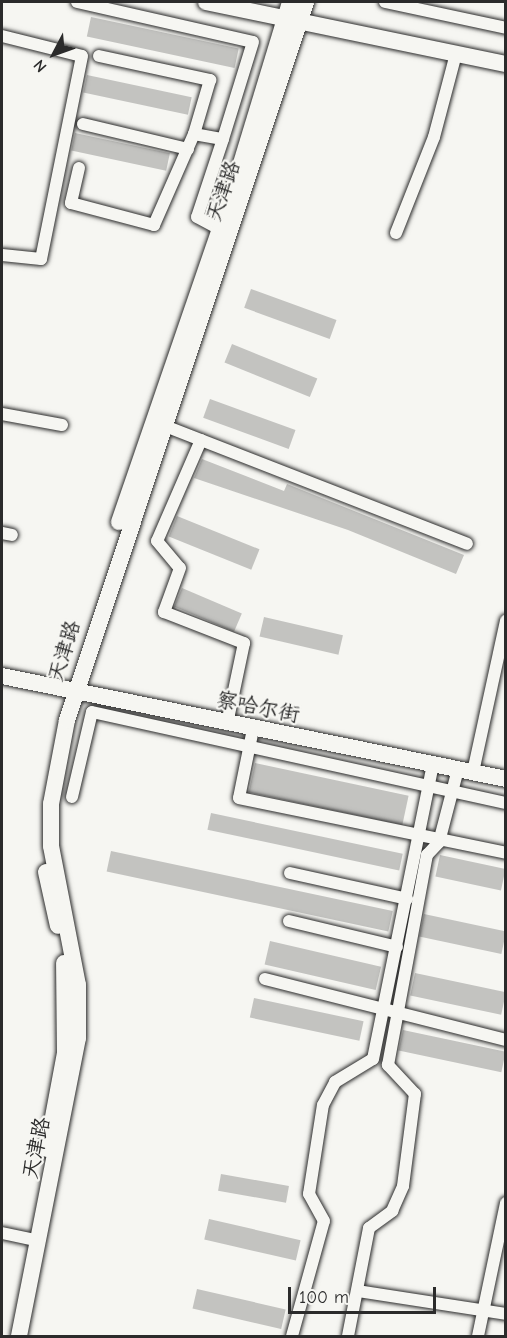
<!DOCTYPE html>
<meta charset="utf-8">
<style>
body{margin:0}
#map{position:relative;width:507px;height:1338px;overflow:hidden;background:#f6f6f2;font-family:"Comic Neue","LXGW WenKai TC",sans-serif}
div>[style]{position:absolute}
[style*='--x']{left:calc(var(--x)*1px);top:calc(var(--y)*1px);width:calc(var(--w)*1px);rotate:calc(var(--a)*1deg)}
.building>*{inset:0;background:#c3c3c0;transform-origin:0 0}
.roads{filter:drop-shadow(0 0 2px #2b2b2b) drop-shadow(0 0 2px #2b2b2b)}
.street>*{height:12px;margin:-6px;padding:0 6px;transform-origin:6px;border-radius:6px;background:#f6f6f2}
.secondary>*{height:16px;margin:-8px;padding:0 8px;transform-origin:8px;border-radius:8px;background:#f6f6f2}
span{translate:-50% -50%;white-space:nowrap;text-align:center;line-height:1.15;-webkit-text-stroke:4.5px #f6f6f2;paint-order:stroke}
.street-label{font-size:21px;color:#2b2b2b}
.frame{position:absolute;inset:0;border:3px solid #2b2b2b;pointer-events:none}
.north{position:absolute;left:24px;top:24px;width:60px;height:60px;-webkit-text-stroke:4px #f6f6f2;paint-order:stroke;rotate:229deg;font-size:16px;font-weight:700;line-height:24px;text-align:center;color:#2b2b2b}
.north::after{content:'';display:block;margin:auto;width:21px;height:27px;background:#2b2b2b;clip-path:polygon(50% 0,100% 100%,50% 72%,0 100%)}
.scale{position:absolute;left:288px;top:1287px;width:148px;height:27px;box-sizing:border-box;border:3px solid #2b2b2b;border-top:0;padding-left:8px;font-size:18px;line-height:21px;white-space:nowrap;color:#2b2b2b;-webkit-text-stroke:4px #f6f6f2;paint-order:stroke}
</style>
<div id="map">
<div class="building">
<i style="left:91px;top:17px;width:151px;height:20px;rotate:12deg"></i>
<i style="left:87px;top:75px;width:107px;height:18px;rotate:12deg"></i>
<i style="left:75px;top:133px;width:97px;height:18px;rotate:12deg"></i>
<i style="left:251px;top:289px;width:91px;height:20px;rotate:20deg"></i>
<i style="left:232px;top:344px;width:92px;height:20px;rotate:22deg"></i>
<i style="left:210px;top:399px;width:91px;height:20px;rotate:20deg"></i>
<i style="clip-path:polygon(202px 459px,284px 491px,287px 484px,464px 555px,456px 574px,348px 530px,194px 478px)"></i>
<i style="left:177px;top:516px;width:89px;height:22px;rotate:22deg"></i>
<i style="left:182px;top:588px;width:65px;height:20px;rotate:23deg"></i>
<i style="left:264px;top:617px;width:81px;height:20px;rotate:13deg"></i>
<i style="left:255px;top:763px;width:157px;height:30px;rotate:12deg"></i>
<i style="left:211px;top:813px;width:196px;height:17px;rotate:12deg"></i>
<i style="left:111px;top:851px;width:288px;height:21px;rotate:12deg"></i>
<i style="left:440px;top:855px;width:67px;height:22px;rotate:12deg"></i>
<i style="left:424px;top:914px;width:84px;height:23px;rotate:12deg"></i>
<i style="left:270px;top:941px;width:114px;height:24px;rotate:13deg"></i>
<i style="left:415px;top:973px;width:93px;height:23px;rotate:12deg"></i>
<i style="left:254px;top:998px;width:112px;height:20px;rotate:12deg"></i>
<i style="left:403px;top:1030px;width:105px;height:21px;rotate:12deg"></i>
<i style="left:221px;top:1174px;width:69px;height:17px;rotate:10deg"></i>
<i style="left:209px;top:1219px;width:94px;height:21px;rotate:13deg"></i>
<i style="left:197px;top:1289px;width:91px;height:20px;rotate:13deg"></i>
</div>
<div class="roads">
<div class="street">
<i style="--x:77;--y:2;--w:180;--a:12.8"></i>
<i style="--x:253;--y:42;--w:102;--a:107.2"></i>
<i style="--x:385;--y:2;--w:124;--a:12.1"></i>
<i style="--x:2;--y:36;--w:82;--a:14"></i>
<i style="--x:82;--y:56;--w:207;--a:101.4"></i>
<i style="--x:41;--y:259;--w:39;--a:-174"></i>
<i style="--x:99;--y:56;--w:114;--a:12.2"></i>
<i style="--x:210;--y:80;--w:56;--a:106.5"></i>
<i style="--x:194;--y:134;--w:29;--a:10"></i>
<i style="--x:223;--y:139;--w:82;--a:108.4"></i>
<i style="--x:197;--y:217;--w:26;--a:28"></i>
<i style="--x:83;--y:124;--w:108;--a:13.4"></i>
<i style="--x:79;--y:168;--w:36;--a:103"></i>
<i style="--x:71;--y:203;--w:86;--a:14.8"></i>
<i style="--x:154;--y:225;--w:99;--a:-66.3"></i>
<i style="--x:396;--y:233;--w:103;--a:-68.4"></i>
<i style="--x:434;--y:137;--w:86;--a:-75.2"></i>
<i style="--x:2;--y:414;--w:61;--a:10.4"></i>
<i style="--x:165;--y:426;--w:324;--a:21.3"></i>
<i style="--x:201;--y:440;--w:110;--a:113.5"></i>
<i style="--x:157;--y:541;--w:35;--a:50"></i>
<i style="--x:180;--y:568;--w:47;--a:110"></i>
<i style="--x:164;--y:612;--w:86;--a:21.2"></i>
<i style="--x:244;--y:643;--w:83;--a:101.9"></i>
<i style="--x:2;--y:533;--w:10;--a:11"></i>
<i style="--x:253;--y:729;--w:70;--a:101.5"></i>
<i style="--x:239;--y:798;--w:273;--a:11.6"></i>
<i style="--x:473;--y:772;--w:155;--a:-77.7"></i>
<i style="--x:72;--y:797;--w:87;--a:-76.8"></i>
<i style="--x:92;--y:712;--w:424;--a:12.4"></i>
<i style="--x:290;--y:873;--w:120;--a:12.5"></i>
<i style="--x:289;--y:921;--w:111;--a:13.5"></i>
<i style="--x:265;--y:979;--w:249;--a:14.2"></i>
<i style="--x:2;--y:1233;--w:38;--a:12"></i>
<i style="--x:358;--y:1291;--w:150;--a:8.8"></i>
<i style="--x:292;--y:1336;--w:119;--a:-74.5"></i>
<i style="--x:324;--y:1221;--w:31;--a:-119"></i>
<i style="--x:309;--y:1194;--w:90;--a:-81.1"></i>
<i style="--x:323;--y:1105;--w:26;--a:-62"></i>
<i style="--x:335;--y:1082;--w:44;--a:-31.2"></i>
<i style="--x:373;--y:1059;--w:301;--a:-78.5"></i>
<i style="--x:348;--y:1336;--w:110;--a:-79"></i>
<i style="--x:369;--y:1228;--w:29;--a:-36"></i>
<i style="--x:392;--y:1211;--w:27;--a:-66"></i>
<i style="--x:403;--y:1186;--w:93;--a:-82.6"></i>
<i style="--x:415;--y:1094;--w:40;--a:-133"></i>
<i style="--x:388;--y:1065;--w:214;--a:-79.5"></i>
<i style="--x:427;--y:855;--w:18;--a:-47"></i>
<i style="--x:439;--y:842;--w:75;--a:-75.4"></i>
<i style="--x:478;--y:1336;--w:136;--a:-78.1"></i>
</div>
<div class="secondary">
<i style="--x:206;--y:2;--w:306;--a:11.7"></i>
<i style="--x:119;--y:522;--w:348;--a:-71"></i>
<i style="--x:232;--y:193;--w:200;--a:-73.1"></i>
<i style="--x:2;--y:676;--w:514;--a:11.55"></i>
<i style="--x:46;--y:872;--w:55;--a:77.5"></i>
<i style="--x:47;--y:1149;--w:98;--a:-79.4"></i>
<i style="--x:65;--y:1053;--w:90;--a:-90.6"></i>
<i style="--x:19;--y:1336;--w:304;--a:-78.8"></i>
<i style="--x:78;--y:1038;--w:53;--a:-90"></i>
<i style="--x:78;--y:985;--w:142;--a:-101"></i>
<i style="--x:51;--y:846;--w:42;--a:-90"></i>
<i style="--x:51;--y:804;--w:86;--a:-79.2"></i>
<i style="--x:67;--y:720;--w:757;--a:-71.59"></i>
</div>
</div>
<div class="street-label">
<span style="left:223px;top:191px;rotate:-71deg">天津路</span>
<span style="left:64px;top:651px;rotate:-73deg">天津路</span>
<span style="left:258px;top:707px;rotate:11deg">察哈尔街</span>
<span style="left:36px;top:1148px;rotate:-78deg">天津路</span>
</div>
<div class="frame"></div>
<div class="north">N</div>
<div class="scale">100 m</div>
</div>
